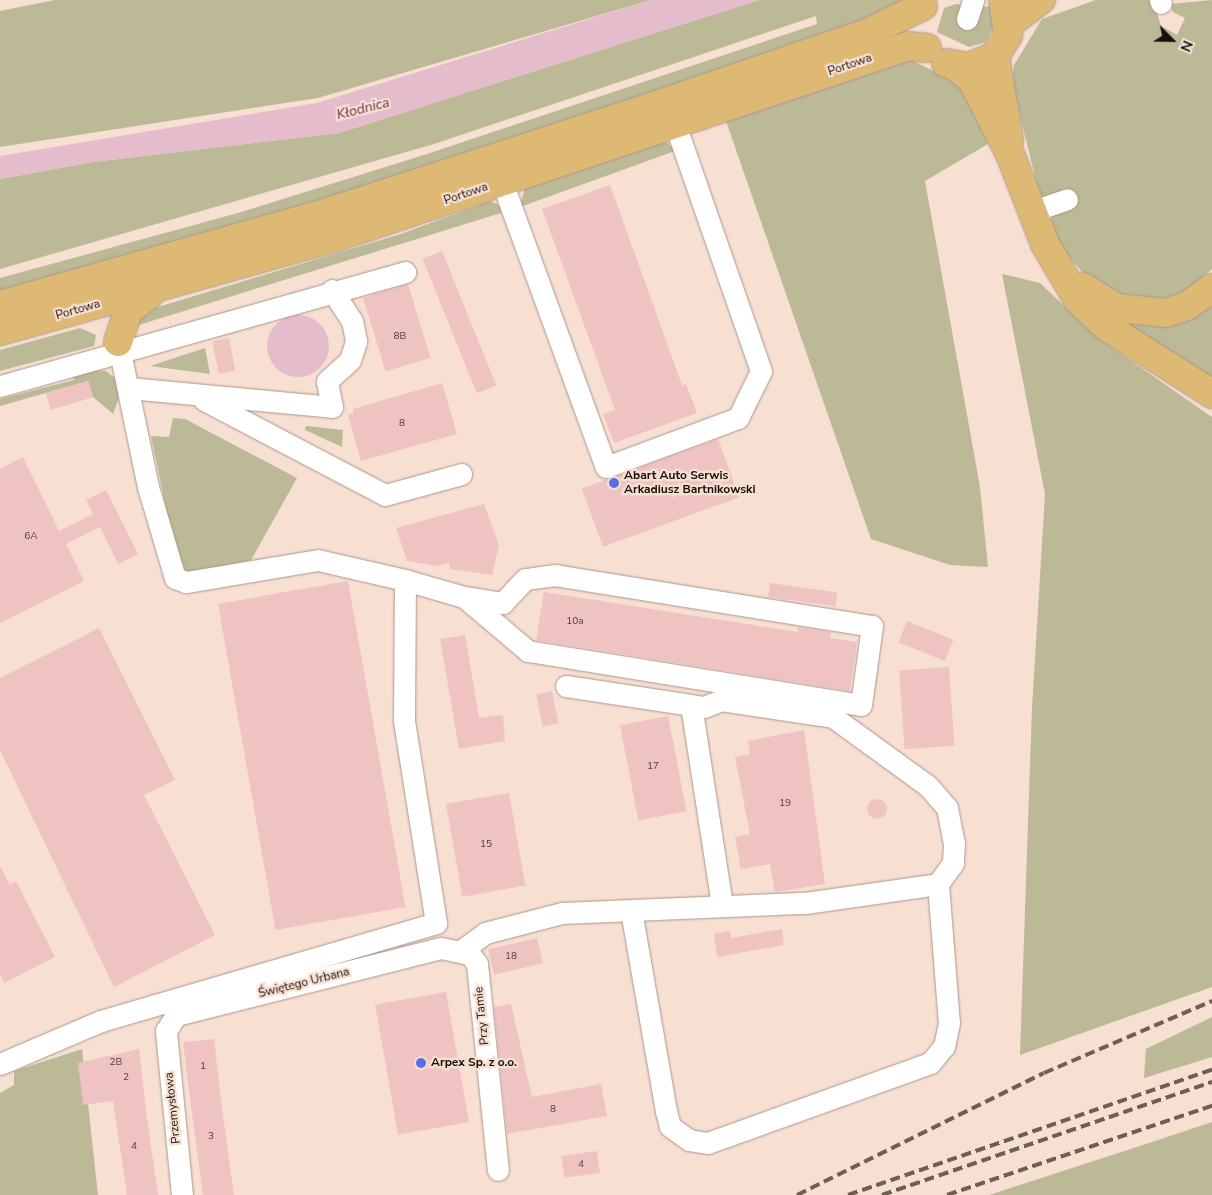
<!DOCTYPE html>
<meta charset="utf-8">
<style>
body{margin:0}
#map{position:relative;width:1212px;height:1195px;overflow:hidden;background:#f7dfd2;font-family:"Nunito Sans",sans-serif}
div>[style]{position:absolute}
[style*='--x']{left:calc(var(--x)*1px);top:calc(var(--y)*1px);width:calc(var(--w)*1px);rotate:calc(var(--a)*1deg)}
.green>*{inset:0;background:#bbb996}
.water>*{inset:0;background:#e5bccb}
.round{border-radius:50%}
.building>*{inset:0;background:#efc3c1;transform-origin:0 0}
.roads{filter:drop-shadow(0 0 1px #ad968a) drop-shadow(0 0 1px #ad968a)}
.minor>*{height:21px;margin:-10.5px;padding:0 10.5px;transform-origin:10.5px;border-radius:10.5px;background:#fff}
.major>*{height:28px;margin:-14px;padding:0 14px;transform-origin:14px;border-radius:14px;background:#deb973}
.rail>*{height:4px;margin-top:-2px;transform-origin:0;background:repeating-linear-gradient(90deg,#6d5f57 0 10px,transparent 0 15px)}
.dots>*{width:14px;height:14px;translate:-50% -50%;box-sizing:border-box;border:2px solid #f7dfd2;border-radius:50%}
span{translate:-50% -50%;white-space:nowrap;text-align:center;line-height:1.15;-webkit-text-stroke:4.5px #f7dfd2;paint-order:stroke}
.number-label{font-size:10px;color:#4d3c38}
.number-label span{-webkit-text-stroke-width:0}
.street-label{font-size:12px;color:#170f0b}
.poi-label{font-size:12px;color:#170f0b;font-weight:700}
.left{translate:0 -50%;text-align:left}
.water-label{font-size:14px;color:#6a354c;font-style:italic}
.north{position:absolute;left:1147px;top:15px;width:50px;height:50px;-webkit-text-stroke:4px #f7dfd2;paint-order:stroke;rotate:113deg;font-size:14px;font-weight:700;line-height:20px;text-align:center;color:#170f0b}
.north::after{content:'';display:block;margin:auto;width:18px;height:22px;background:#170f0b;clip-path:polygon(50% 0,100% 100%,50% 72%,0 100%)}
</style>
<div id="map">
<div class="green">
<i style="clip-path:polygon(55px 0,651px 0,318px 98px,0 147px,0 11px)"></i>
<i style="clip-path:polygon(759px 0,905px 0,889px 14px,315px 204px,0 292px,0 278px,238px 213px,427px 154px,817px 24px,816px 16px,434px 144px,0 269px,0 179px,93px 162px,339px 133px)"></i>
<i style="clip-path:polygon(1096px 0,1153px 0,1161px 26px,1177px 35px,1185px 18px,1173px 12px,1170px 4px,1212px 0,1212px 269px,1183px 295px,1160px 301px,1138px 303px,1091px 282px,1052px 238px,1049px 223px,1054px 214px,1048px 200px,1040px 197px,1012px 83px,1014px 65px,1042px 19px)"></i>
<i style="clip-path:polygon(956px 4px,991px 7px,996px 22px,986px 42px,969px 47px,937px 32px,944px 8px)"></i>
<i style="clip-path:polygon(911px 60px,958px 83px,974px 107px,988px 144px,925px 181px,980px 487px,988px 567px,950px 565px,871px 539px,726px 121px)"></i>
<i style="clip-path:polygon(660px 143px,668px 143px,675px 151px,520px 207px,525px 187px)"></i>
<i style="clip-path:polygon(490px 201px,499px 205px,501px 213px,129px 328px,151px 309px,401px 234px)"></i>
<i style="clip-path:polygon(1002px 274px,1040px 283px,1097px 337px,1212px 417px,1212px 987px,1020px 1055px,1032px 708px,1045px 494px)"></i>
<i style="clip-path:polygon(1212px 300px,1212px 383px,1121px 326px,1123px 321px)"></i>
<i style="clip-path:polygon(80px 328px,96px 335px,94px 346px,0 371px,0 350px)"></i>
<i style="clip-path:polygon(205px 348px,210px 374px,150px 366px)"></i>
<i style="clip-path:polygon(93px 370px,106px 371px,116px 379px,119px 398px,113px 414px,93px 397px,88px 381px,0 406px,0 399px,74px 380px,73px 376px)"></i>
<i style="clip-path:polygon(173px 418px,185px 419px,297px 478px,251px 560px,191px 573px,178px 566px,151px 436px,169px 437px)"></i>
<i style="clip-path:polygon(306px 426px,343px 430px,342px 447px,305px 430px)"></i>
<i style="clip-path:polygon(1212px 1017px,1212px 1057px,1144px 1078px,1146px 1049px)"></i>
<i style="clip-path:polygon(82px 1049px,98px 1195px,0 1195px,0 1093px,14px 1085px,14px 1071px)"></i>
<i style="clip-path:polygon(1212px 1122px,1212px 1195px,989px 1195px,1143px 1145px)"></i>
</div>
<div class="water">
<i style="clip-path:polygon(651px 0,759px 0,339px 133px,93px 162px,0 179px,0 156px,317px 103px)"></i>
<i class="round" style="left:267px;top:315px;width:62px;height:62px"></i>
</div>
<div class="building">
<i style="clip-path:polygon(610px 185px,682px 385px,686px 384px,697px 413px,614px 443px,603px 414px,615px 410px,542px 209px)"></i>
<i style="left:442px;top:251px;width:145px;height:21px;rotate:68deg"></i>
<i style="left:408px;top:284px;width:77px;height:47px;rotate:73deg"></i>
<i style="left:229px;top:338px;width:33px;height:17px;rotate:79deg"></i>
<i style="left:88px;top:381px;width:17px;height:44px;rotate:73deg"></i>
<i style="clip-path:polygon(442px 383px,457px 434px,361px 461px,348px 415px,354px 413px,353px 409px)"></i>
<i style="left:718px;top:439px;width:62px;height:145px;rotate:70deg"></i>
<i style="clip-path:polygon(23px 457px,59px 531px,93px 514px,86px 500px,106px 490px,138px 554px,118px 564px,100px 527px,66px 544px,84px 581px,0 623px,0 469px)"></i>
<i style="clip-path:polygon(484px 504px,499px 545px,492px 575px,450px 569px,449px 563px,438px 566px,407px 561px,396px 528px)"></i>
<i style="left:348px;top:581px;width:331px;height:132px;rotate:80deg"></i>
<i style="left:770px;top:583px;width:68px;height:14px;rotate:8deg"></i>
<i style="clip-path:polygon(544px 592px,798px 632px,798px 627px,831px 632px,830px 638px,857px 642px,850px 691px,536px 640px)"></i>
<i style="left:907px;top:621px;width:50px;height:23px;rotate:22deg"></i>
<i style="clip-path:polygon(99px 628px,175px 780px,144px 795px,215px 935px,114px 987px,0 750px,0 678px)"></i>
<i style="clip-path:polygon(465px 635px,479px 718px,503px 715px,505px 741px,459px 749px,440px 639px)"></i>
<i style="left:949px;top:667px;width:79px;height:50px;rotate:86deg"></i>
<i style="left:552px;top:691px;width:33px;height:16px;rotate:79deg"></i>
<i style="left:668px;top:716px;width:97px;height:49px;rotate:79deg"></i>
<i style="clip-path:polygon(804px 730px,825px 884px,775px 892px,770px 864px,741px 869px,735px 837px,750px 834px,735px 757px,750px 754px,748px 741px)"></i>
<i style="left:509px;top:793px;width:94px;height:64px;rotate:80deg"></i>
<i class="round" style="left:867px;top:799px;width:20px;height:20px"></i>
<i style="clip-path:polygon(0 866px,10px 885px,16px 881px,55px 957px,4px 983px,0 974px)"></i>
<i style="clip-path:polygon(782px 929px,784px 945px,717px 957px,714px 934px,730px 931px,731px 938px)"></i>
<i style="left:537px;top:938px;width:26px;height:50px;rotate:77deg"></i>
<i style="left:446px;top:992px;width:132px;height:72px;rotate:80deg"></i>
<i style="clip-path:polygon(511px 1004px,532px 1097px,601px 1084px,607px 1116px,507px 1134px,494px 1007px)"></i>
<i style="clip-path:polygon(214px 1039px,222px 1108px,234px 1195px,203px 1195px,190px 1099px,183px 1042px)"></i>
<i style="clip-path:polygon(139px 1049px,147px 1118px,158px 1195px,127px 1195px,113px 1101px,83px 1105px,78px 1063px)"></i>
<i style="left:597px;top:1151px;width:22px;height:36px;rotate:82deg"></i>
</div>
<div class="roads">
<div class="minor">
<i style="--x:1160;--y:0;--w:3;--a:72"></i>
<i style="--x:967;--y:19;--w:20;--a:-72"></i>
<i style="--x:502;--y:182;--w:303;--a:70"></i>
<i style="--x:606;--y:467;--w:141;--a:-20.4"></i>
<i style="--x:738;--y:418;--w:52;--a:-63.9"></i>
<i style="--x:761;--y:371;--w:262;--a:-109.2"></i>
<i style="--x:1030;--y:212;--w:39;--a:-19"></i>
<i style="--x:0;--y:386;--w:421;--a:-15.7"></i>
<i style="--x:129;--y:388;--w:204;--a:5.3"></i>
<i style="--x:332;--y:407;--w:26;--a:-101"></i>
<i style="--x:327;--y:381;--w:31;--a:-42"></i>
<i style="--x:350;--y:360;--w:20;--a:-72"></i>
<i style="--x:356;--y:341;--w:20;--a:-101"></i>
<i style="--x:352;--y:321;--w:37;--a:-123"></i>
<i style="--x:204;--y:400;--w:204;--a:27.7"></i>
<i style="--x:385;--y:495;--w:79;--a:-15.4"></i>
<i style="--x:405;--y:580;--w:61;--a:16.1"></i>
<i style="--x:464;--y:597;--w:84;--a:40.2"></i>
<i style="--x:528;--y:651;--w:337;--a:9.2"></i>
<i style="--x:861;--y:705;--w:80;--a:-82.1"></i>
<i style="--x:872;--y:626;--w:321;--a:-170.9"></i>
<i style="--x:555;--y:575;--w:30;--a:172"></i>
<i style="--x:525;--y:579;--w:33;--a:133"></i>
<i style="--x:503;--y:603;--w:39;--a:-171"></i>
<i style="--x:566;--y:686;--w:126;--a:8.6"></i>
<i style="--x:722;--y:905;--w:202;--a:-98.8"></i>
<i style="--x:691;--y:705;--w:13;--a:9"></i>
<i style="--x:704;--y:707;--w:18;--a:-22"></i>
<i style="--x:721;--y:700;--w:113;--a:8.6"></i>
<i style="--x:833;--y:717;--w:117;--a:36"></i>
<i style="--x:928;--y:786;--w:29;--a:49"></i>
<i style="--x:947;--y:808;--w:36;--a:79"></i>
<i style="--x:954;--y:843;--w:20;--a:93"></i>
<i style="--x:953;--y:863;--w:26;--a:126"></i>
<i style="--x:462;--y:950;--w:29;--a:-36"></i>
<i style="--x:485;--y:933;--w:80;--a:-14.6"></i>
<i style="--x:562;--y:913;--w:243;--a:-2.4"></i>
<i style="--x:805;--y:903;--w:134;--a:-8.1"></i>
<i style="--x:938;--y:884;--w:139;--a:85.5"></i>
<i style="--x:949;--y:1023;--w:24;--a:102"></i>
<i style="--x:944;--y:1046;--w:22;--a:129"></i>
<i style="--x:930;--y:1063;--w:236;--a:160.2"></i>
<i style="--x:708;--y:1143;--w:19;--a:-171"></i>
<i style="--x:689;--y:1140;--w:24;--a:-144"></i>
<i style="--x:670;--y:1126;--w:16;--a:-105"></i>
<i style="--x:666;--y:1111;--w:203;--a:-99.9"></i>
<i style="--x:0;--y:1064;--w:110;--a:-23.1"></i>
<i style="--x:101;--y:1021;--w:349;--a:-16.3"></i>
<i style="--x:436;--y:923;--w:206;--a:-99"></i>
<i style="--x:404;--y:720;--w:140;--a:-89.6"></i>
<i style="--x:405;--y:580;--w:89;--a:-167.1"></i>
<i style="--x:318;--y:560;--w:134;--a:170.5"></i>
<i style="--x:186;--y:582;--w:12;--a:-160"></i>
<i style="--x:175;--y:578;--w:95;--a:-106.5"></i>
<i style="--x:148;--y:487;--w:148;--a:-101.7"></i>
<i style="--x:182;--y:1195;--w:165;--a:-95.6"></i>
<i style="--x:166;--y:1031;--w:19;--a:-58"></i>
<i style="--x:176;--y:1015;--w:273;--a:-14.2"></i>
<i style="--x:441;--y:948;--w:30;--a:12"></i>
<i style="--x:470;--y:954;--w:12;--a:55"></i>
<i style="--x:477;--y:964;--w:207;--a:84.2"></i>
</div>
<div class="major">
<i style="--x:1010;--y:23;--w:39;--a:-37"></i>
<i style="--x:995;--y:56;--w:85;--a:80.5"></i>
<i style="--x:946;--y:63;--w:23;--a:10"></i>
<i style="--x:969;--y:67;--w:28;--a:-23"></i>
<i style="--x:995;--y:56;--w:25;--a:-58"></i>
<i style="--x:1008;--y:35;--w:35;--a:-98"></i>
<i style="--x:955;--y:66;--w:22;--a:39"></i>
<i style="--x:972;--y:80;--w:83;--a:62.8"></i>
<i style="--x:1010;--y:154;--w:97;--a:68.7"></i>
<i style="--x:1045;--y:244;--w:65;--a:59.5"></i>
<i style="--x:1078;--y:300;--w:40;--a:43"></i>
<i style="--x:1107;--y:327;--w:125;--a:32.5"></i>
<i style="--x:1083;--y:287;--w:40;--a:32"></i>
<i style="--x:1117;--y:308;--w:48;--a:5.9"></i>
<i style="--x:1165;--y:313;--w:23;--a:-18"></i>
<i style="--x:1187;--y:306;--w:31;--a:-36"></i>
<i style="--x:0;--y:305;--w:341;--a:-15.8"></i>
<i style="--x:328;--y:212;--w:346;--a:-18"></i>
<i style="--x:657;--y:105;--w:222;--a:-18.9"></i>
<i style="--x:867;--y:33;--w:62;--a:-25.7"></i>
<i style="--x:0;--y:331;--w:347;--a:-15.6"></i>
<i style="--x:334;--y:238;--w:605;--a:-18.49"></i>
<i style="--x:908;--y:46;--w:19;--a:6"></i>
<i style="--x:118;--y:342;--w:33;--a:-72"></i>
<i style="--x:128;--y:311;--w:29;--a:-38"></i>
</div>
</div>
<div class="rail">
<i style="--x:797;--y:1195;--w:275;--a:-26.3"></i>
<i style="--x:1044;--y:1073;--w:183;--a:-23.2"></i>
<i style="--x:848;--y:1195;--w:385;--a:-19"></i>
<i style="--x:882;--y:1195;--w:349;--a:-18.9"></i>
<i style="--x:947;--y:1195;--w:280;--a:-18.6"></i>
</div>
<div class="dots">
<i style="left:614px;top:483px;background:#576ee5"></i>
<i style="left:421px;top:1063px;background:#576ee5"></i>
</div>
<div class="number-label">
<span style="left:400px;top:337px">8B</span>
<span style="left:402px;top:424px">8</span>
<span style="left:31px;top:537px">6A</span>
<span style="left:575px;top:622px">10a</span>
<span style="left:653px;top:767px">17</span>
<span style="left:785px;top:804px">19</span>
<span style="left:486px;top:845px">15</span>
<span style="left:511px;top:957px">18</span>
<span style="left:116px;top:1063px">2B</span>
<span style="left:203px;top:1067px">1</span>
<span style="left:126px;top:1078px">2</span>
<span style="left:553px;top:1110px">8</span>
<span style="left:211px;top:1137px">3</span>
<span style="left:134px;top:1147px">4</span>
<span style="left:581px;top:1165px">4</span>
</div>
<div class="street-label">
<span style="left:850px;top:65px;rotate:-19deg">Portowa</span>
<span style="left:466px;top:194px;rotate:-19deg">Portowa</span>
<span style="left:78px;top:310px;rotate:-16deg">Portowa</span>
<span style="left:304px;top:983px;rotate:-14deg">Świętego Urbana</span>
<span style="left:482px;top:1016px;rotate:-96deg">Przy Tamie</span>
<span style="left:173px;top:1108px;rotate:-96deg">Przemysłowa</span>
</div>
<div class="poi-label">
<span class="left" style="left:624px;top:483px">Abart Auto Serwis<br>Arkadiusz Bartnikowski</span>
<span class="left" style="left:431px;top:1063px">Arpex Sp. z o.o.</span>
</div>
<div class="water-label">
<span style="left:363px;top:109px;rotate:-14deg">Kłodnica</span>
</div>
<div class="north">N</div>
</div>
